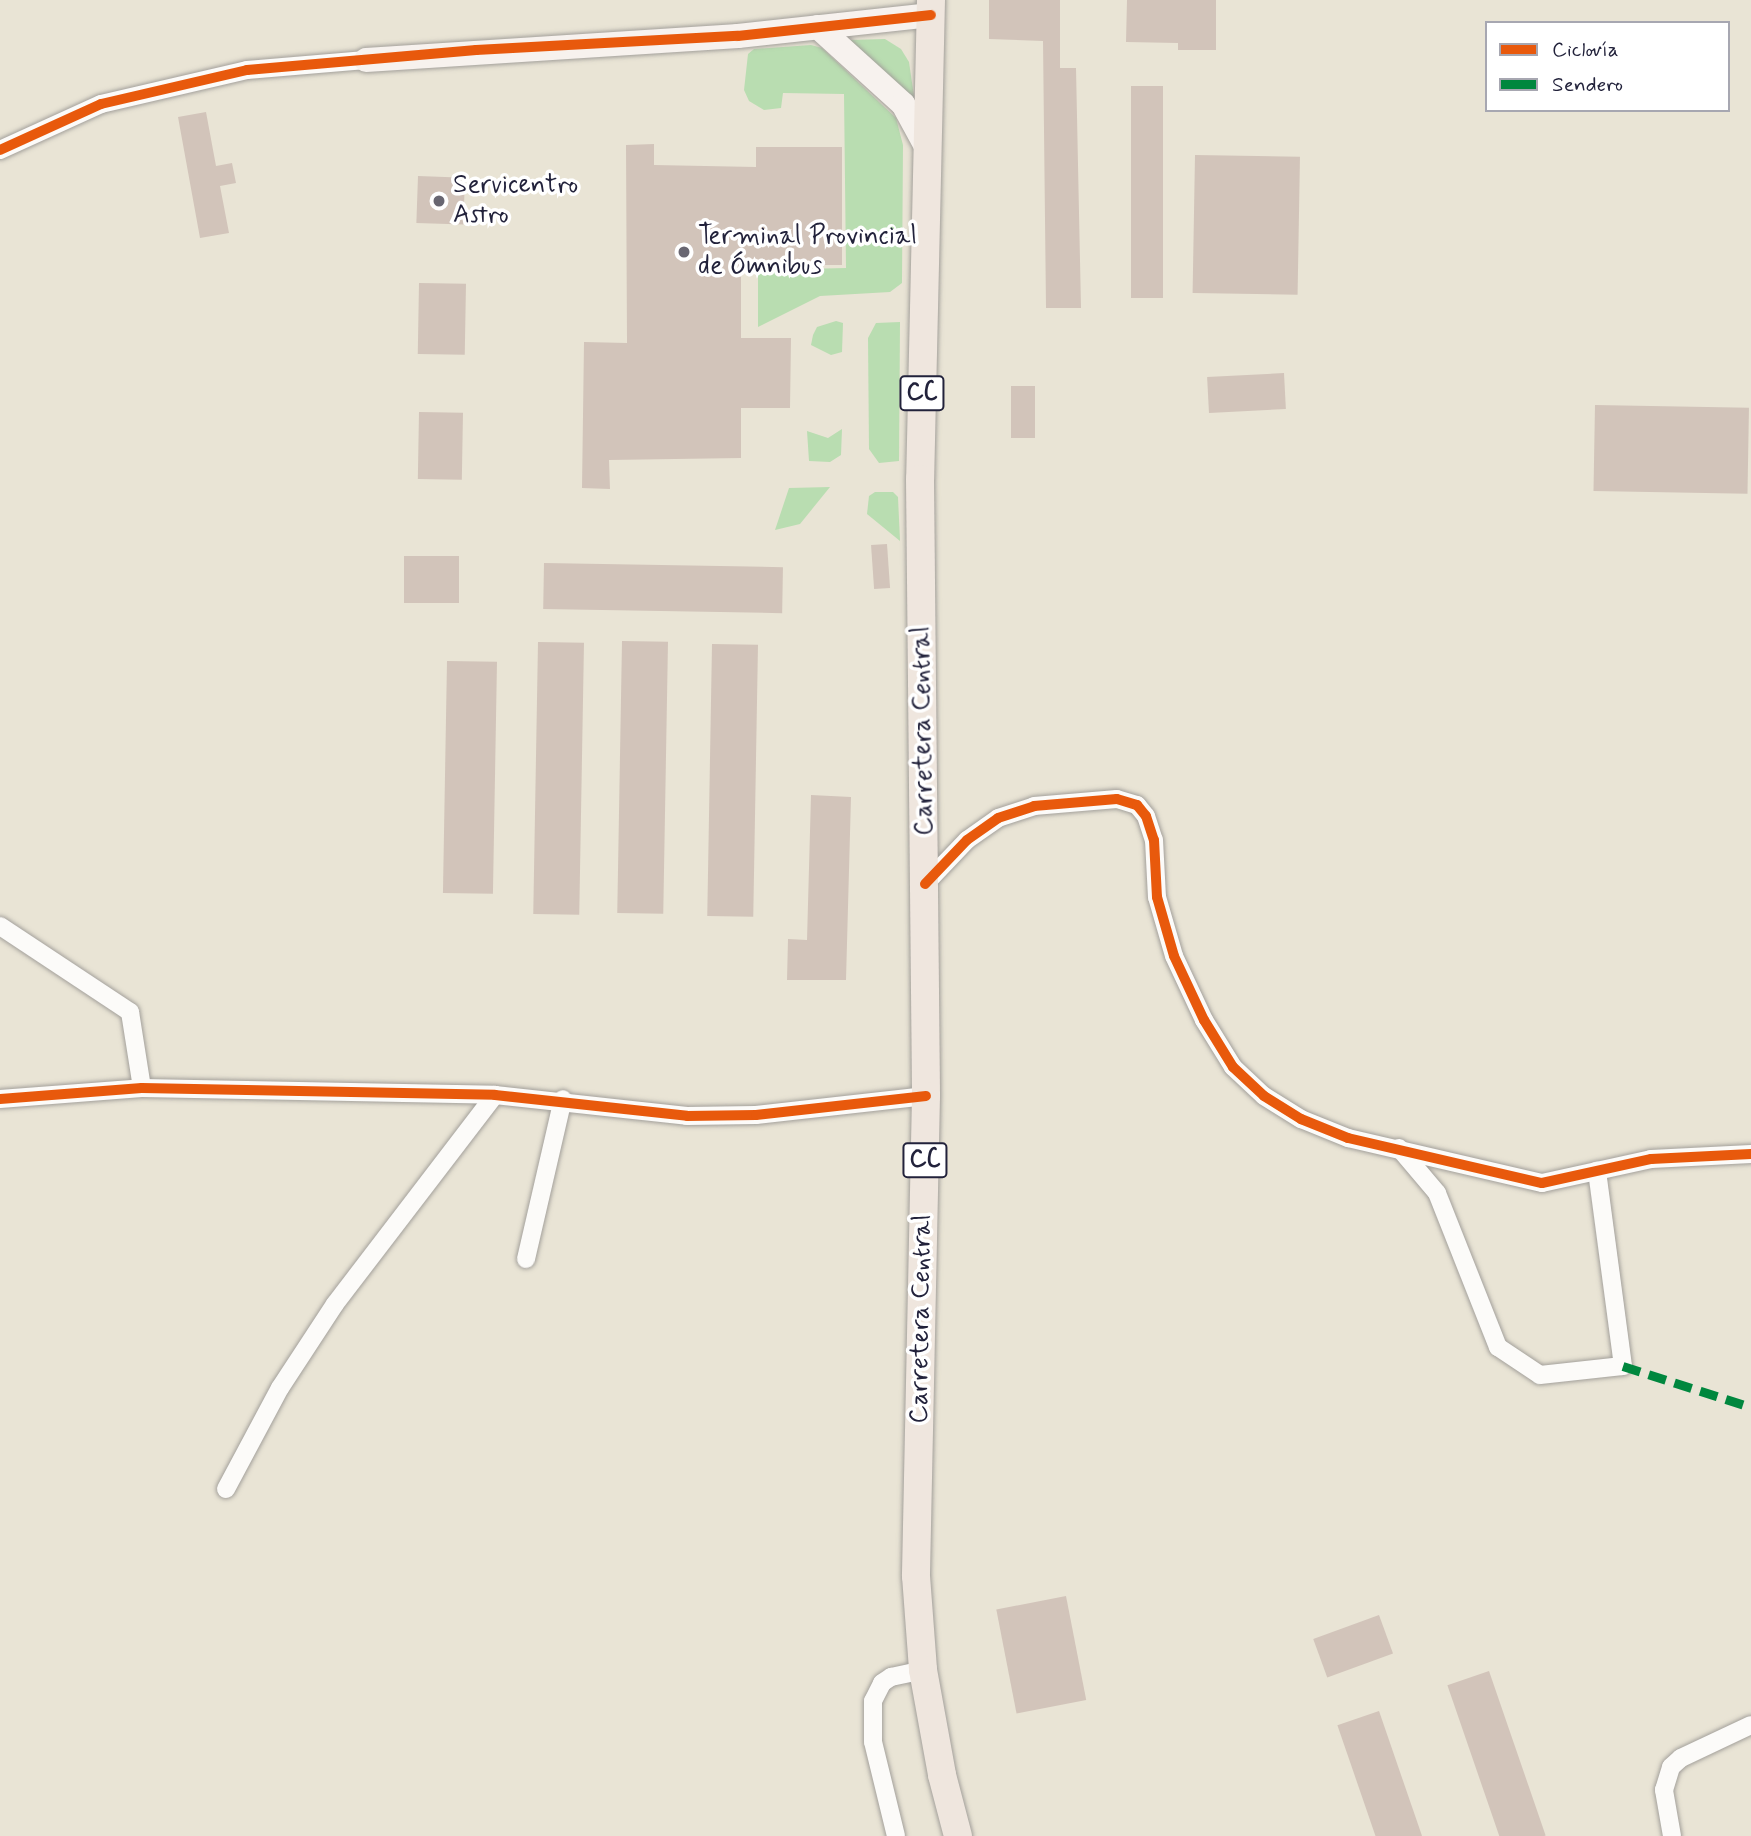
<!DOCTYPE html>
<meta charset="utf-8">
<style>
body{margin:0}
#map{position:relative;width:1751px;height:1836px;overflow:hidden;background:#e9e4d5;font-family:Mynerve,sans-serif}
div>[style]{position:absolute}
[style*='--x']{left:calc(var(--x)*1px);top:calc(var(--y)*1px);width:calc(var(--w)*1px);rotate:calc(var(--a)*1deg)}
.green>*{inset:0;background:#b9ddb1}
.building>*{inset:0;background:#d2c4ba;transform-origin:0 0}
.roads{filter:drop-shadow(0 0 2px #a3a09b) drop-shadow(0 0 2px #a3a09b)}
.street>*{height:18px;margin:-9px;padding:0 9px;transform-origin:9px;border-radius:9px;background:#fcfbf9}
.secondary>*{height:24px;margin:-12px;padding:0 12px;transform-origin:12px;border-radius:12px;background:#f7f2ee}
.primary>*{height:28px;margin:-14px;padding:0 14px;transform-origin:14px;border-radius:14px;background:#efe6de}
.quiet>*{height:9px;margin-top:-4.5px;transform-origin:0;background:repeating-linear-gradient(90deg,#00873e 0 18px,transparent 0 27px)}
.cycleway>*{height:10px;margin:-5px;padding:0 5px;transform-origin:5px;border-radius:5px;background:#e8590c}
.dots>*{width:19px;height:19px;translate:-50% -50%;box-sizing:border-box;border:4px solid #fff;border-radius:50%}
span{translate:-50% -50%;white-space:nowrap;text-align:center;line-height:1.15;-webkit-text-stroke:7px #fff;paint-order:stroke}
.shield-label span{padding:2px 5px;background:#fff;border:2px solid;border-radius:5px;-webkit-text-stroke-width:0}
.shield-label{font-size:24px;color:#22223b;font-weight:700}
.poi-label{font-size:26px;color:#22223b}
.left{translate:0 -50%;text-align:left}
.street-label{font-size:26px;color:#22223b}
.legend{position:absolute;left:1485px;top:21px;width:245px;height:91px;box-sizing:border-box;background:#fff;border:2px solid #a7a7b1;margin:0;padding:9px 12px;list-style:none;font-size:21px;color:#22223b}
.legend li{display:flex;align-items:center;gap:14px;height:35px}
.legend b{width:35px;border:2px solid #a7a7b1}
</style>
<div id="map">
<div class="green">
<i style="clip-path:polygon(885px 39px,901px 49px,909px 62px,915px 103px,849px 40px)"></i>
<i style="clip-path:polygon(811px 45px,822px 48px,896px 118px,903px 145px,902px 283px,890px 292px,820px 296px,758px 327px,758px 270px,846px 268px,844px 94px,783px 93px,781px 108px,764px 110px,749px 101px,744px 90px,748px 54px,754px 49px)"></i>
<i style="clip-path:polygon(836px 321px,843px 323px,842px 352px,831px 355px,811px 345px,813px 335px,817px 327px)"></i>
<i style="clip-path:polygon(900px 322px,899px 461px,879px 463px,869px 449px,868px 338px,876px 323px)"></i>
<i style="clip-path:polygon(842px 429px,841px 455px,830px 462px,809px 461px,807px 431px,828px 438px)"></i>
<i style="clip-path:polygon(830px 487px,800px 524px,775px 530px,789px 488px)"></i>
<i style="clip-path:polygon(875px 492px,893px 492px,898px 497px,900px 541px,867px 514px,869px 496px)"></i>
</div>
<div class="building">
<i style="clip-path:polygon(989px 0,1060px 0,1060px 68px,1076px 68px,1081px 308px,1046px 308px,1043px 41px,989px 39px)"></i>
<i style="clip-path:polygon(1127px 0,1216px 0,1216px 50px,1178px 50px,1178px 43px,1126px 42px)"></i>
<i style="left:1131px;top:86px;width:32px;height:212px"></i>
<i style="clip-path:polygon(206px 112px,216px 166px,232px 163px,236px 183px,220px 186px,229px 233px,200px 238px,178px 117px)"></i>
<i style="clip-path:polygon(654px 144px,654px 165px,756px 167px,756px 147px,842px 147px,842px 265px,741px 265px,741px 338px,791px 338px,790px 408px,741px 408px,741px 458px,609px 460px,610px 489px,582px 488px,584px 342px,627px 343px,626px 145px)"></i>
<i style="left:1195px;top:155px;width:105px;height:138px;rotate:1deg"></i>
<i style="left:418px;top:176px;width:47px;height:47px;rotate:2deg"></i>
<i style="left:419px;top:283px;width:47px;height:71px;rotate:1deg"></i>
<i style="left:1284px;top:373px;width:36px;height:77px;rotate:87deg"></i>
<i style="left:1011px;top:386px;width:24px;height:52px"></i>
<i style="left:1595px;top:405px;width:154px;height:86px;rotate:1deg"></i>
<i style="left:419px;top:412px;width:44px;height:67px;rotate:1deg"></i>
<i style="left:887px;top:544px;width:44px;height:16px;rotate:86deg"></i>
<i style="left:404px;top:556px;width:55px;height:47px"></i>
<i style="left:544px;top:563px;width:239px;height:46px;rotate:1deg"></i>
<i style="left:622px;top:641px;width:46px;height:272px;rotate:1deg"></i>
<i style="left:538px;top:642px;width:46px;height:272px;rotate:1deg"></i>
<i style="left:712px;top:644px;width:46px;height:272px;rotate:1deg"></i>
<i style="left:447px;top:661px;width:50px;height:232px;rotate:1deg"></i>
<i style="clip-path:polygon(811px 795px,851px 797px,846px 980px,787px 980px,788px 939px,807px 940px)"></i>
<i style="left:1066px;top:1596px;width:106px;height:71px;rotate:79deg"></i>
<i style="left:1379px;top:1615px;width:41px;height:70px;rotate:70deg"></i>
<i style="left:1489px;top:1671px;width:174px;height:44px;rotate:71deg"></i>
<i style="left:1379px;top:1711px;width:132px;height:44px;rotate:71deg"></i>
</div>
<div class="roads">
<div class="street">
<i style="--x:0;--y:150;--w:111;--a:-24.5"></i>
<i style="--x:101;--y:104;--w:150;--a:-13.1"></i>
<i style="--x:247;--y:70;--w:119;--a:-4.8"></i>
<i style="--x:925;--y:884;--w:61;--a:-46.3"></i>
<i style="--x:967;--y:840;--w:38;--a:-35"></i>
<i style="--x:998;--y:818;--w:38;--a:-18"></i>
<i style="--x:1034;--y:806;--w:83;--a:-4.8"></i>
<i style="--x:1117;--y:799;--w:21;--a:17"></i>
<i style="--x:1137;--y:805;--w:14;--a:51"></i>
<i style="--x:1146;--y:816;--w:25;--a:72"></i>
<i style="--x:1154;--y:840;--w:57;--a:87"></i>
<i style="--x:1157;--y:897;--w:61;--a:73.9"></i>
<i style="--x:1174;--y:956;--w:71;--a:64.9"></i>
<i style="--x:1204;--y:1020;--w:55;--a:58.3"></i>
<i style="--x:1233;--y:1067;--w:42;--a:43.1"></i>
<i style="--x:1264;--y:1096;--w:44;--a:31.9"></i>
<i style="--x:1301;--y:1119;--w:51;--a:22"></i>
<i style="--x:1348;--y:1138;--w:199;--a:13.1"></i>
<i style="--x:1542;--y:1183;--w:112;--a:-12.4"></i>
<i style="--x:1651;--y:1159;--w:100;--a:-2.9"></i>
<i style="--x:0;--y:926;--w:156;--a:33.5"></i>
<i style="--x:130;--y:1012;--w:77;--a:81"></i>
<i style="--x:0;--y:1099;--w:142;--a:-4.4"></i>
<i style="--x:142;--y:1088;--w:353;--a:1.1"></i>
<i style="--x:495;--y:1095;--w:193;--a:6.2"></i>
<i style="--x:687;--y:1116;--w:69;--a:-0.8"></i>
<i style="--x:756;--y:1115;--w:171;--a:-6.4"></i>
<i style="--x:1399;--y:1148;--w:59;--a:49.8"></i>
<i style="--x:1437;--y:1193;--w:166;--a:68.4"></i>
<i style="--x:1498;--y:1347;--w:50;--a:33.7"></i>
<i style="--x:1540;--y:1375;--w:83;--a:-6.2"></i>
<i style="--x:1623;--y:1366;--w:197;--a:-97.6"></i>
<i style="--x:526;--y:1259;--w:164;--a:-77"></i>
<i style="--x:226;--y:1489;--w:115;--a:-61.9"></i>
<i style="--x:280;--y:1388;--w:100;--a:-56.8"></i>
<i style="--x:335;--y:1304;--w:263;--a:-52.6"></i>
<i style="--x:896;--y:1836;--w:97;--a:-103.7"></i>
<i style="--x:873;--y:1742;--w:41;--a:-90"></i>
<i style="--x:873;--y:1701;--w:20;--a:-63"></i>
<i style="--x:882;--y:1683;--w:11;--a:-34"></i>
<i style="--x:891;--y:1677;--w:33;--a:-12"></i>
<i style="--x:1672;--y:1836;--w:47;--a:-99.9"></i>
<i style="--x:1664;--y:1790;--w:24;--a:-73"></i>
<i style="--x:1671;--y:1767;--w:13;--a:-42"></i>
<i style="--x:1681;--y:1758;--w:77;--a:-25.2"></i>
</div>
<div class="secondary">
<i style="--x:818;--y:27;--w:115;--a:42.2"></i>
<i style="--x:903;--y:104;--w:50;--a:61.4"></i>
<i style="--x:366;--y:60;--w:373;--a:-3.7"></i>
<i style="--x:738;--y:36;--w:194;--a:-6.2"></i>
</div>
<div class="primary">
<i style="--x:931;--y:0;--w:479;--a:91.3"></i>
<i style="--x:920;--y:479;--w:617;--a:89.44"></i>
<i style="--x:926;--y:1096;--w:480;--a:91.2"></i>
<i style="--x:916;--y:1576;--w:94;--a:85.7"></i>
<i style="--x:923;--y:1670;--w:107;--a:79.7"></i>
<i style="--x:942;--y:1775;--w:63;--a:75.3"></i>
</div>
</div>
<div class="quiet">
<i style="--x:1623;--y:1366;--w:134;--a:17.8"></i>
</div>
<div class="cycleway">
<i style="--x:0;--y:150;--w:111;--a:-24.5"></i>
<i style="--x:101;--y:104;--w:150;--a:-13.1"></i>
<i style="--x:247;--y:70;--w:230;--a:-5"></i>
<i style="--x:476;--y:50;--w:262;--a:-3.1"></i>
<i style="--x:738;--y:36;--w:194;--a:-6.2"></i>
<i style="--x:925;--y:884;--w:61;--a:-46.3"></i>
<i style="--x:967;--y:840;--w:38;--a:-35"></i>
<i style="--x:998;--y:818;--w:38;--a:-18"></i>
<i style="--x:1034;--y:806;--w:83;--a:-4.8"></i>
<i style="--x:1117;--y:799;--w:21;--a:17"></i>
<i style="--x:1137;--y:805;--w:14;--a:51"></i>
<i style="--x:1146;--y:816;--w:25;--a:72"></i>
<i style="--x:1154;--y:840;--w:57;--a:87"></i>
<i style="--x:1157;--y:897;--w:61;--a:73.9"></i>
<i style="--x:1174;--y:956;--w:71;--a:64.9"></i>
<i style="--x:1204;--y:1020;--w:55;--a:58.3"></i>
<i style="--x:1233;--y:1067;--w:42;--a:43.1"></i>
<i style="--x:1264;--y:1096;--w:44;--a:31.9"></i>
<i style="--x:1301;--y:1119;--w:51;--a:22"></i>
<i style="--x:1348;--y:1138;--w:199;--a:13.1"></i>
<i style="--x:1542;--y:1183;--w:112;--a:-12.4"></i>
<i style="--x:1651;--y:1159;--w:100;--a:-2.9"></i>
<i style="--x:0;--y:1099;--w:142;--a:-4.4"></i>
<i style="--x:142;--y:1088;--w:353;--a:1.1"></i>
<i style="--x:495;--y:1095;--w:193;--a:6.2"></i>
<i style="--x:687;--y:1116;--w:69;--a:-0.8"></i>
<i style="--x:756;--y:1115;--w:171;--a:-6.4"></i>
</div>
<div class="dots">
<i style="left:439px;top:201px;background:#686671"></i>
<i style="left:684px;top:252px;background:#686671"></i>
</div>
<div class="shield-label">
<span style="left:922px;top:393px">CC</span>
<span style="left:925px;top:1160px">CC</span>
</div>
<div class="poi-label">
<span class="left" style="left:453px;top:201px">Servicentro<br>Astro</span>
<span class="left" style="left:698px;top:252px">Terminal Provincial<br>de Ómnibus</span>
</div>
<div class="street-label">
<span style="left:924px;top:731px;rotate:-91deg">Carretera Central</span>
<span style="left:922px;top:1319px;rotate:-89deg">Carretera Central</span>
</div>
<ul class="legend">
<li><b style="height:9px;background:#e8590c"></b>Ciclovía</li>
<li><b style="height:9px;background:#00873e"></b>Sendero</li>
</ul>
</div>
